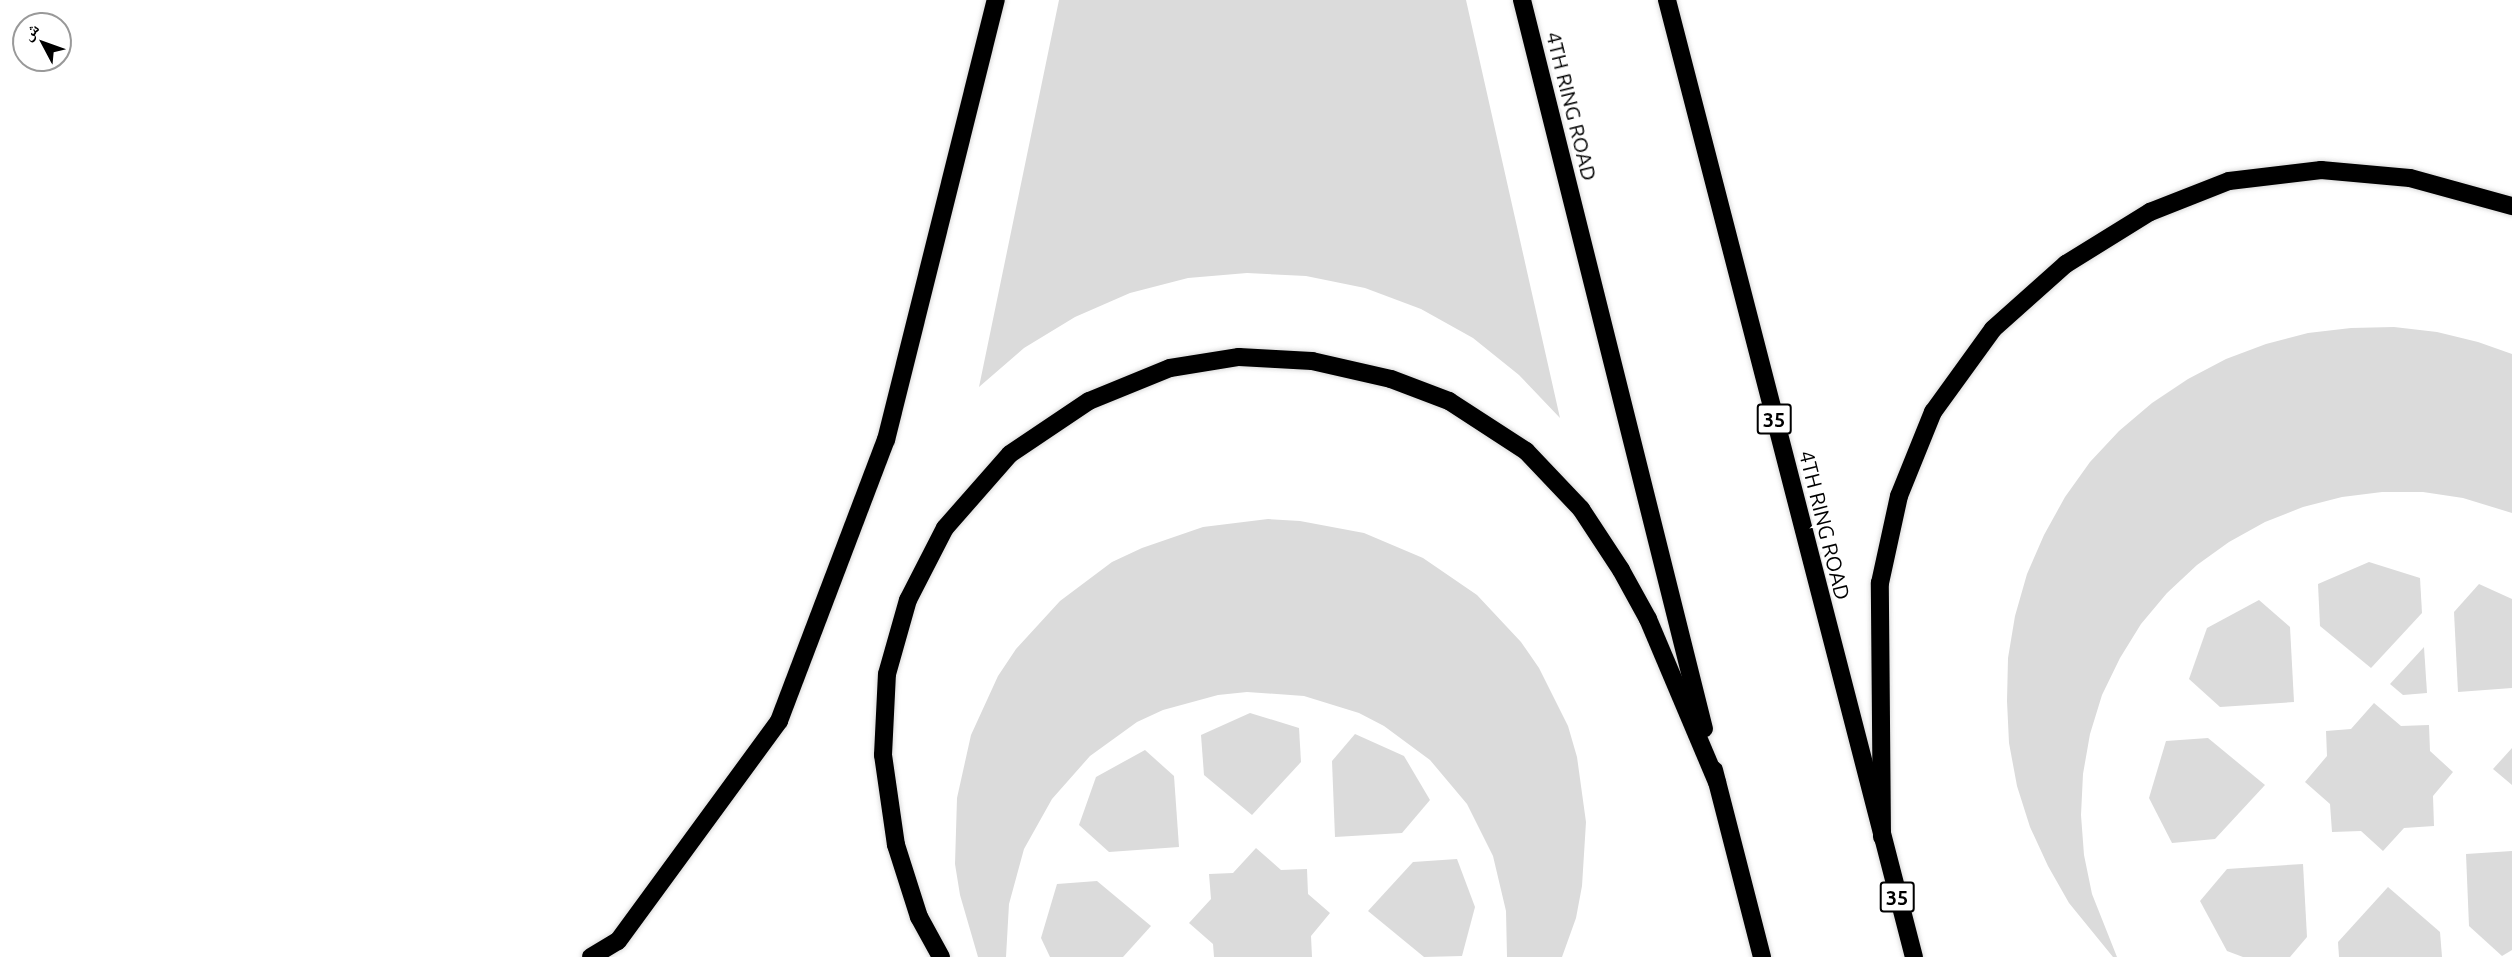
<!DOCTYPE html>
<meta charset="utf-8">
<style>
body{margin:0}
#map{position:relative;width:2512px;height:957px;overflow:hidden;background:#fff;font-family:Ubuntu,"Noto Naskh Arabic",sans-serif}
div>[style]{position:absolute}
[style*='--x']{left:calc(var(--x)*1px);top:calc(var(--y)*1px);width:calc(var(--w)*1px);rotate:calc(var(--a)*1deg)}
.green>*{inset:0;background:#dbdbdb}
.roads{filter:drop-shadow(0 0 2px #dbdbdb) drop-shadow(0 0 2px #dbdbdb)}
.highway>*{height:18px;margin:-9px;padding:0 9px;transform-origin:9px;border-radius:9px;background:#000}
span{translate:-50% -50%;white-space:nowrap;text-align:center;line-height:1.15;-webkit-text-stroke:6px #fff;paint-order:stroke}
.shield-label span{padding:2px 4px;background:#fff;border:2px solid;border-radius:4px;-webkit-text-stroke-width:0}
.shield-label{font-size:20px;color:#000;font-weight:700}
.street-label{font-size:21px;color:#000}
.north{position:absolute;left:12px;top:12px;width:60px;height:60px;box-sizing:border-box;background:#fff;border:2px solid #999;border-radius:50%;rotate:311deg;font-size:16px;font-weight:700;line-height:24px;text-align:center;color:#000}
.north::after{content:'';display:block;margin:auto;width:21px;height:27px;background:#000;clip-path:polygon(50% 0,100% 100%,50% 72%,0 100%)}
</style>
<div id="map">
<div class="green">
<i style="clip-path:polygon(1059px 0,1466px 0,1560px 418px,1519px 375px,1473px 338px,1421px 309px,1365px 288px,1306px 276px,1247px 273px,1188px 278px,1130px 293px,1075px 317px,1024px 348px,979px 387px)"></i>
<i style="clip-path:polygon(2394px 327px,2437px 332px,2478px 342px,2512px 354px,2512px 513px,2463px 498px,2423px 492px,2382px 492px,2342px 497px,2303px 507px,2265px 522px,2229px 542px,2197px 565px,2167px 593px,2141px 624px,2120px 658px,2102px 695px,2090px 734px,2083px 774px,2081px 815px,2084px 855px,2092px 894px,2117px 957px,2113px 957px,2069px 903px,2048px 866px,2030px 827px,2017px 786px,2009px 743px,2007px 701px,2008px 658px,2015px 616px,2027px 574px,2044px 535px,2065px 497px,2090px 462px,2119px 431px,2152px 403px,2188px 379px,2226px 359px,2266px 344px,2308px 333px,2351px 328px)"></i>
<i style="clip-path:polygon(1268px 519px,1300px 521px,1364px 533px,1423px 558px,1477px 595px,1521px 642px,1539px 668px,1568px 726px,1577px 757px,1586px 822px,1582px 886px,1576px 918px,1562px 957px,1507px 957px,1506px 911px,1493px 856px,1467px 804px,1430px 760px,1384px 726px,1359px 713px,1304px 696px,1247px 692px,1218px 695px,1163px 710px,1137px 722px,1090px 756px,1052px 799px,1024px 849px,1009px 904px,1006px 957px,978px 957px,960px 895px,955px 864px,957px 798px,971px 735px,998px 676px,1016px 649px,1060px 601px,1112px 562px,1142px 548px,1203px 527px)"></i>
<i style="clip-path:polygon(2369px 562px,2420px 578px,2422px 613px,2371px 668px,2320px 626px,2318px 584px)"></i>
<i style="clip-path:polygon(2479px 584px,2512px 599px,2512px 688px,2458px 692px,2454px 612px)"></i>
<i style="clip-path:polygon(2259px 600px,2290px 627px,2294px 702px,2220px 707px,2189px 679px,2207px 628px)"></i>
<i style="clip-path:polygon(2424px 647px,2427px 693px,2403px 695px,2390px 684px)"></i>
<i style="clip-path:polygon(2374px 703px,2401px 726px,2429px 725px,2430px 751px,2453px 772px,2433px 796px,2434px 826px,2404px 828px,2383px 851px,2361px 831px,2332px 832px,2330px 804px,2305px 782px,2327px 756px,2326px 731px,2351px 729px)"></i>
<i style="clip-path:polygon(1250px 713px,1299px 728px,1301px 762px,1252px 815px,1204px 775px,1201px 735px)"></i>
<i style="clip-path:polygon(1355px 734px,1404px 756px,1430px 800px,1402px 833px,1335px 837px,1332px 761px)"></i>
<i style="clip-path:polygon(2208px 738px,2265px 785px,2215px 839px,2172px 843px,2149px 798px,2166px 741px)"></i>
<i style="clip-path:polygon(2512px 748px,2512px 785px,2493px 769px)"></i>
<i style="clip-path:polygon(1145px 750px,1174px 776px,1179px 847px,1109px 852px,1079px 825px,1096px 777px)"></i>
<i style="clip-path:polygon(1256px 848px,1281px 870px,1307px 869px,1308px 894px,1330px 913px,1311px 936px,1312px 957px,1214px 957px,1213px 944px,1189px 923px,1211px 899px,1209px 874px,1233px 873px)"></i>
<i style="clip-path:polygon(2512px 851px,2512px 950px,2502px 956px,2469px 926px,2466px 854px)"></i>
<i style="clip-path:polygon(1457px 859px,1475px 907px,1462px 956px,1424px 957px,1368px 911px,1413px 862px)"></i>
<i style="clip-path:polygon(2303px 864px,2307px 937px,2290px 957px,2243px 957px,2227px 951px,2200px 901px,2227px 869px)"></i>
<i style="clip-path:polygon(1097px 881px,1151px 926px,1123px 957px,1050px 957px,1041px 938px,1057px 884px)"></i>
<i style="clip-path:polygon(2388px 887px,2440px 932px,2442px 957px,2339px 957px,2338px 942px)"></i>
</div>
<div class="roads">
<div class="highway">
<i style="--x:1522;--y:0;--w:751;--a:75.98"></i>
<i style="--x:1667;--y:0;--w:988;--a:75.53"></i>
<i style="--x:1714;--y:770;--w:193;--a:75.6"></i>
<i style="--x:1882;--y:837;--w:254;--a:-90.5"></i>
<i style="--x:1880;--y:583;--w:89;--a:-77.7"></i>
<i style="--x:1899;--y:496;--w:91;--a:-68"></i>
<i style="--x:1933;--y:412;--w:102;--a:-54.1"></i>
<i style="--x:1993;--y:329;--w:98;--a:-41.7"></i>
<i style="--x:2066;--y:264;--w:99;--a:-31.8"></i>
<i style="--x:2150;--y:212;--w:85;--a:-21.4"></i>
<i style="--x:2229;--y:181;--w:93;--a:-6.8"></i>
<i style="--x:2321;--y:170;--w:89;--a:5.1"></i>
<i style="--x:2410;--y:178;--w:106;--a:15.4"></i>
<i style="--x:591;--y:957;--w:31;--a:-31"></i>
<i style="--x:618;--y:941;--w:273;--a:-53.8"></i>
<i style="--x:779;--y:721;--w:301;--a:-69.2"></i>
<i style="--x:886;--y:440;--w:454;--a:-76"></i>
<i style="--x:941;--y:957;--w:46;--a:-118.8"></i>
<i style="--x:919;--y:917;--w:76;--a:-107.7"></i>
<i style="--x:896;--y:845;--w:91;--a:-98.2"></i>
<i style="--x:883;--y:755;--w:81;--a:-87.2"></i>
<i style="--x:887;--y:674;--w:77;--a:-74.2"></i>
<i style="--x:908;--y:600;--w:81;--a:-62.8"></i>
<i style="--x:945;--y:528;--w:98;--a:-48.7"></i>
<i style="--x:1010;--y:454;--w:95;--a:-33.9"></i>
<i style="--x:1089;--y:401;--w:87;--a:-22.2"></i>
<i style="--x:1170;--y:368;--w:70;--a:-9.1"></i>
<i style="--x:1239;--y:357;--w:73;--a:3.1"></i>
<i style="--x:1312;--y:361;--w:81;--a:12.8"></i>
<i style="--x:1391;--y:379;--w:62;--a:20.8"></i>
<i style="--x:1449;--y:401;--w:92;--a:33"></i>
<i style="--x:1526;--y:451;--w:80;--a:46.5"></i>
<i style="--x:1581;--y:509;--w:73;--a:56.7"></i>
<i style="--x:1621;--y:570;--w:56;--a:61.1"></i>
<i style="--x:1648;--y:619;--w:177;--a:67.1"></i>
</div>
</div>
<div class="shield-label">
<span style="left:1774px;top:419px">35</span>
<span style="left:1897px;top:897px">35</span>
</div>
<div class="street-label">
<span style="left:1572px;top:106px;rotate:76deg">4TH RING ROAD</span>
<span style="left:1825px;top:525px;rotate:76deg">4TH RING ROAD</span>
</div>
<div class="north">ش</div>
</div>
